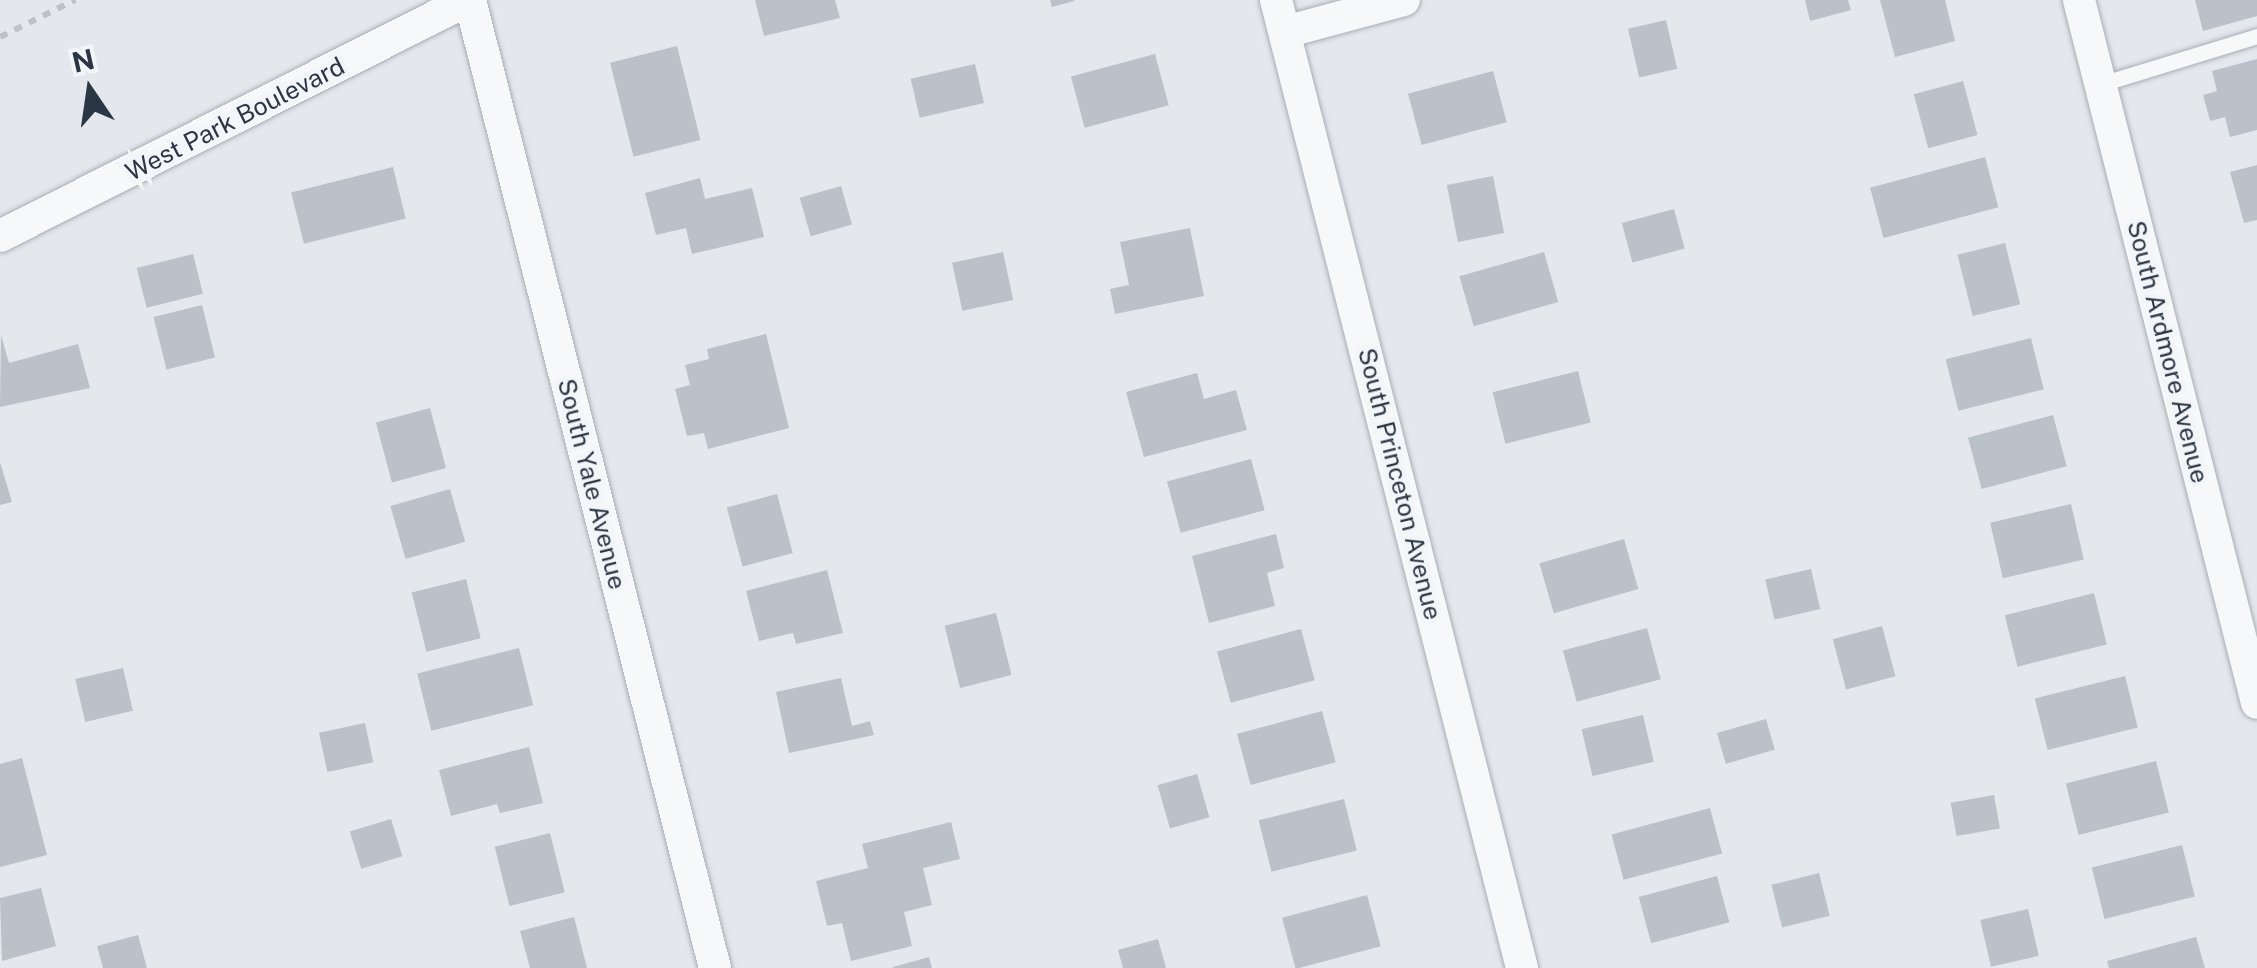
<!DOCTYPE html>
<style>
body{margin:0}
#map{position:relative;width:2257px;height:968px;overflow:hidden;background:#e4e7ec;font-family:"Public Sans",sans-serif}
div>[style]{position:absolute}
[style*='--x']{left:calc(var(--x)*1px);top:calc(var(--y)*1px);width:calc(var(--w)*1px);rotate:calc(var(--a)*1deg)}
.building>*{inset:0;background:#bbc1c9;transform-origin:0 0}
.path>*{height:6px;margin-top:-3px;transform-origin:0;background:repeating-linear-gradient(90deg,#bdc2c7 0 8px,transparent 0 16px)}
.roads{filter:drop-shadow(0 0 2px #a9aeb6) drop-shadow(0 0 2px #a9aeb6)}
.lane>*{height:15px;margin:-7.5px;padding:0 7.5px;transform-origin:7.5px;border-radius:7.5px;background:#f6f8fa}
.street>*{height:32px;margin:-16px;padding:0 16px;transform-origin:16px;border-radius:16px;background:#f6f8fa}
span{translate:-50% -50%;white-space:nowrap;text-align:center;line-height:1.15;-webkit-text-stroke:10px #f3f6f9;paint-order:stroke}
.street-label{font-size:25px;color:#2b3644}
.north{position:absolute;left:40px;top:40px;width:100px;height:100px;-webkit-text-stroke:8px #f3f6f9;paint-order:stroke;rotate:347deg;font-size:28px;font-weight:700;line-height:40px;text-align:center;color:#2b3644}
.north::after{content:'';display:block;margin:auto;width:35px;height:45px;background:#2b3644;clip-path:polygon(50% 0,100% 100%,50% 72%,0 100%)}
</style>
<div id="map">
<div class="building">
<i style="clip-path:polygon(755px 0,835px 0,840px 18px,764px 36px)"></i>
<i style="clip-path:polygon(1050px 0,1074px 0,1074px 1px,1052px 7px)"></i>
<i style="clip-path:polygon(1805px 0,1848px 0,1851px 10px,1810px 21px)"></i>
<i style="clip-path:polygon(1880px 0,1945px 0,1955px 41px,1895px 57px)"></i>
<i style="clip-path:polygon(2195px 0,2257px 0,2257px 16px,2203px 31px)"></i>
<i style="left:1666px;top:20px;width:50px;height:39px;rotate:77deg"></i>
<i style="left:677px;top:46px;width:97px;height:69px;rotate:76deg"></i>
<i style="left:1155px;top:54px;width:53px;height:87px;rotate:75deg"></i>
<i style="clip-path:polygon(2257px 59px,2257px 130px,2230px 137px,2225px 117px,2210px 121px,2203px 95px,2217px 91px,2212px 71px)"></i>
<i style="left:975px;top:64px;width:40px;height:66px;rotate:77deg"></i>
<i style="left:1493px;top:71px;width:53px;height:88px;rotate:75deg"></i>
<i style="left:1963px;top:81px;width:56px;height:51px;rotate:75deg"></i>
<i style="left:1985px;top:157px;width:52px;height:119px;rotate:75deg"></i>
<i style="clip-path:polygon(2257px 165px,2257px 220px,2244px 223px,2230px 172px)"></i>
<i style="left:393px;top:167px;width:53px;height:105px;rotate:76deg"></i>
<i style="left:1493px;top:176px;width:58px;height:47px;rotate:79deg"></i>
<i style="clip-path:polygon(700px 178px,705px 199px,752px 188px,764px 237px,692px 254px,686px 228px,656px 235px,645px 193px)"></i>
<i style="left:841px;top:186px;width:40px;height:43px;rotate:74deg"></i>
<i style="left:1674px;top:209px;width:41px;height:54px;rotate:75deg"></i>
<i style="clip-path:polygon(1190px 228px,1204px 296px,1115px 314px,1110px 289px,1129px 285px,1120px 242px)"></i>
<i style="left:2005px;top:243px;width:63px;height:49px;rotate:76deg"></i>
<i style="left:1003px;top:252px;width:49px;height:52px;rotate:78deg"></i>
<i style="left:1544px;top:252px;width:52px;height:88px;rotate:74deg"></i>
<i style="left:193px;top:254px;width:41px;height:58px;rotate:76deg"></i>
<i style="left:202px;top:305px;width:54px;height:50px;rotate:76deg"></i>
<i style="clip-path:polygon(766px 334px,789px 428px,708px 449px,704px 433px,687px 436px,675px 389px,690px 385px,685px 365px,709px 359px,707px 349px)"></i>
<i style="clip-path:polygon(1px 335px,9px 363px,78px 344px,90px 388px,0 407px)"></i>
<i style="left:2031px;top:338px;width:53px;height:88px;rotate:76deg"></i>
<i style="left:1578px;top:371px;width:53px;height:88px;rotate:76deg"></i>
<i style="clip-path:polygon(1197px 373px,1204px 399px,1236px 390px,1247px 430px,1144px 457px,1126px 392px)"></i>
<i style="left:430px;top:408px;width:62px;height:56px;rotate:75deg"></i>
<i style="left:2053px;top:415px;width:53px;height:88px;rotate:75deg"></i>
<i style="left:1251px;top:459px;width:53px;height:87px;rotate:75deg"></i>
<i style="clip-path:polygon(0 462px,12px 502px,0 505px)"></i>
<i style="left:450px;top:489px;width:55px;height:62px;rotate:74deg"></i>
<i style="left:777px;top:494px;width:61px;height:52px;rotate:75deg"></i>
<i style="left:2071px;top:504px;width:57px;height:83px;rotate:77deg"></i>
<i style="clip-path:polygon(1276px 534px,1284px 568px,1267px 573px,1275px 606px,1209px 623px,1192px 556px)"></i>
<i style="left:1624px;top:539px;width:52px;height:88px;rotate:74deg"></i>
<i style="left:1811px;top:569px;width:41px;height:47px;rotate:77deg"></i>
<i style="clip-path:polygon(827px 570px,843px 633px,796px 644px,793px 633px,759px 641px,746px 591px)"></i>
<i style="left:466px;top:579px;width:61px;height:56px;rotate:76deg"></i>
<i style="left:2094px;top:593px;width:53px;height:92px;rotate:76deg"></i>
<i style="left:996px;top:613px;width:64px;height:53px;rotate:76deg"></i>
<i style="left:1882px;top:626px;width:52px;height:51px;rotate:75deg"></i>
<i style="left:1647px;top:628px;width:53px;height:87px;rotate:75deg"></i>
<i style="left:1301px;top:629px;width:53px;height:87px;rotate:75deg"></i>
<i style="left:519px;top:648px;width:59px;height:105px;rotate:76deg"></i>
<i style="left:123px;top:668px;width:44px;height:49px;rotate:77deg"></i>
<i style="left:2125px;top:676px;width:53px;height:93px;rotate:76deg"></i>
<i style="clip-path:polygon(841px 678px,852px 726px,870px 721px,874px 735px,789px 753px,776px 692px)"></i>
<i style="left:1322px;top:711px;width:53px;height:88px;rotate:75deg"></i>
<i style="left:1643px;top:715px;width:48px;height:63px;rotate:77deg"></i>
<i style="left:1766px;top:719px;width:32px;height:51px;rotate:74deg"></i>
<i style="left:365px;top:723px;width:40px;height:47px;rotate:78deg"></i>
<i style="clip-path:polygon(529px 747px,543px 803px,500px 813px,497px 804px,451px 816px,439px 770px)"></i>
<i style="clip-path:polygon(22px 758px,47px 855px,0 867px,0 764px)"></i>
<i style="left:2156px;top:761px;width:53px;height:93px;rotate:76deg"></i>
<i style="left:1197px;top:774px;width:45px;height:41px;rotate:74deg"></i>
<i style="left:1994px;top:795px;width:34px;height:44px;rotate:80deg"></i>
<i style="left:1344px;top:799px;width:53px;height:88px;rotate:76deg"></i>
<i style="left:1710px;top:808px;width:47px;height:102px;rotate:75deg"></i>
<i style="left:391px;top:819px;width:39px;height:43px;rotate:73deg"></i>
<i style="clip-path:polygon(951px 822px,960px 859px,923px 868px,932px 905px,904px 912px,912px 946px,851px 961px,842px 923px,827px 926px,816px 881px,868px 868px,862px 844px)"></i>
<i style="left:550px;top:833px;width:61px;height:57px;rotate:76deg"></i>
<i style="left:2182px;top:845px;width:53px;height:93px;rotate:76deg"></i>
<i style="left:1819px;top:873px;width:44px;height:49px;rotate:76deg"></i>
<i style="left:1717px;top:876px;width:48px;height:81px;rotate:75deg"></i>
<i style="clip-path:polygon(41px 888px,56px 946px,2px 961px,0 898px)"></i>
<i style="left:1367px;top:895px;width:53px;height:88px;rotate:75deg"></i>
<i style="left:2028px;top:909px;width:48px;height:49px;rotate:77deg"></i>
<i style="clip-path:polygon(574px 917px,587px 968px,530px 968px,520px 931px)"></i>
<i style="clip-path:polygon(138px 935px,147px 968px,103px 968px,97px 946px)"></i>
<i style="clip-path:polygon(2196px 937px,2205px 968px,2109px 968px,2107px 961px)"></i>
<i style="clip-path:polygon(1158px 939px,1166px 968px,1123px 968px,1118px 950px)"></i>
<i style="clip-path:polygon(929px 957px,932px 968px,893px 968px,893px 967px)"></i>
</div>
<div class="path">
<i style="--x:0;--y:37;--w:84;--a:-26.3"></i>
</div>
<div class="roads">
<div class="lane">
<i style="--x:2101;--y:84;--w:163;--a:-17.1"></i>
</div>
<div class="street">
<i style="--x:470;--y:0;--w:999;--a:75.8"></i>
<i style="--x:1276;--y:0;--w:999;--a:75.74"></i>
<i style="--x:2079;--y:0;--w:725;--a:75.79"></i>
<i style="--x:1285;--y:32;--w:123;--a:-15.1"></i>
<i style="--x:0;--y:236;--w:524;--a:-26.76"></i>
</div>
</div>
<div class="street-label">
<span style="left:235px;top:119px;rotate:-27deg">West Park Boulevard</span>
<span style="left:2168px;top:352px;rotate:76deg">South Ardmore Avenue</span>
<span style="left:592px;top:484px;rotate:76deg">South Yale Avenue</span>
<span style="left:1400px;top:484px;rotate:76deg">South Princeton Avenue</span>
</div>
<div class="north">N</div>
</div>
